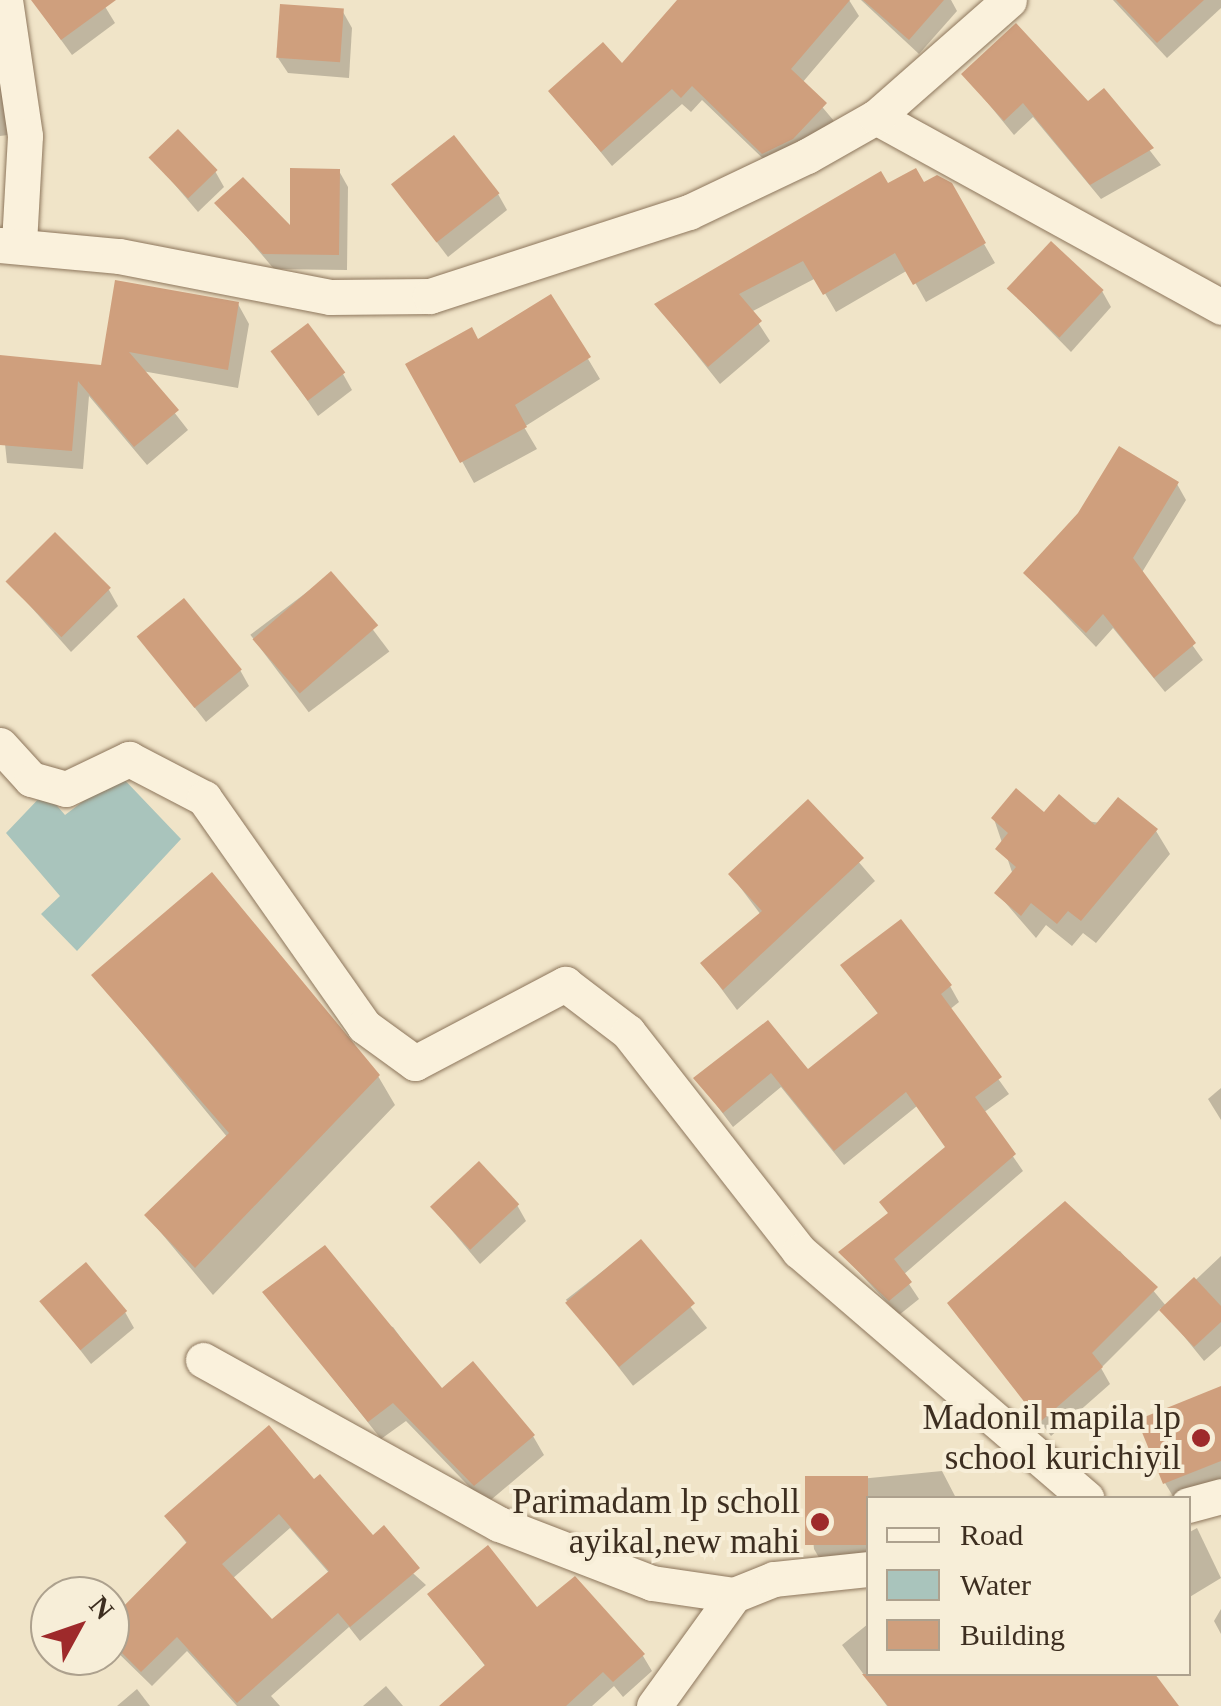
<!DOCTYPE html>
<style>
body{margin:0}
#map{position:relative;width:1221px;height:1706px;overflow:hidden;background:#f0e4c8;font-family:Georgia,serif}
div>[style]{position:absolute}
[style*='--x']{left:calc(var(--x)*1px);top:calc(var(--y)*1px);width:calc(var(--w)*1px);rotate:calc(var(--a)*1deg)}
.water>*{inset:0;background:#a9c4bc}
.shadow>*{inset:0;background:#0003;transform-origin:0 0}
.building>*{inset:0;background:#cf9f7d;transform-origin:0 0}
.roads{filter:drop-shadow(0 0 2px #8d765c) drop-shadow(0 0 2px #8d765c)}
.street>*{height:35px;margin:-17.5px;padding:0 17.5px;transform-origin:17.5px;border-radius:17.5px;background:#faf1dc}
.dots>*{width:28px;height:28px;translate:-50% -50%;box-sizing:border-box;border:5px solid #f7eed8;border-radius:50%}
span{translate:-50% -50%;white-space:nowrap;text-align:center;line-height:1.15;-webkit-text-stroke:8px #f7eed8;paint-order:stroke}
.poi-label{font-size:35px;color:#3d2e20}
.right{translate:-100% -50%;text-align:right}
.legend{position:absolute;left:866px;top:1496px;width:325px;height:180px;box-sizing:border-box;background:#f7eed8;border:2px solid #ada18e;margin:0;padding:12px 18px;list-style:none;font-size:30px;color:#3d2e20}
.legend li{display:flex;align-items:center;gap:20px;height:50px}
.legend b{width:50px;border:2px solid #ada18e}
.north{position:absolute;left:30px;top:1576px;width:100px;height:100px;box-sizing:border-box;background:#f7eed8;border:2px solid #ada18e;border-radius:50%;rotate:50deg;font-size:28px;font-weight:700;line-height:40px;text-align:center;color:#3d2e20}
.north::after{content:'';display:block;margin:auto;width:35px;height:45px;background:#9e2a2b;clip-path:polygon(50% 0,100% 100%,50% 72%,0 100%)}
</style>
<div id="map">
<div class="water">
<i style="clip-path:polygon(119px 774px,181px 839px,77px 951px,41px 914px,60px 896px,6px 833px,45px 792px,65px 815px)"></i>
</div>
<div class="shadow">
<i style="clip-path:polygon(32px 0,101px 0,115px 23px,72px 55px)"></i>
<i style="clip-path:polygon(721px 0,849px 0,859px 16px,802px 83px,834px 121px,773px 168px,702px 100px,691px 112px,682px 104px,612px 166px,551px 91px,622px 67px)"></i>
<i style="clip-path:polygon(861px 0,951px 0,957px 11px,919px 54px)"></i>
<i style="clip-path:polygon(1113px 0,1221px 0,1221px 8px,1167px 58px)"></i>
<i style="clip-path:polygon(343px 12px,352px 28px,349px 78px,288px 73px,278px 58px)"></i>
<i style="clip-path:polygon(964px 74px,1087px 105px,1104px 91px,1161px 165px,1101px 199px,1033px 117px,1014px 135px)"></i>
<i style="clip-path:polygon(0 77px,8px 135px,0 136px)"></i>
<i style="clip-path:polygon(152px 158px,215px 171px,224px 187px,198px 212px)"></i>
<i style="clip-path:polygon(339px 171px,348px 187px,347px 270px,274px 269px,218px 203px,292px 232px)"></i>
<i style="clip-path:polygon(950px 185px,995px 263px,926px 302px,908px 270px,836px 312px,816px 278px,751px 312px,770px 341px,720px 384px,657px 305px,888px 187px)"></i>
<i style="clip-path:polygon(394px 186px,498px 194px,507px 210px,448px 257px)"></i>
<i style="clip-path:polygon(117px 283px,238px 304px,249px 324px,238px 388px,142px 371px,188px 430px,147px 465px,89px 396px,83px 469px,7px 463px,0 396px,103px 368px)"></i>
<i style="clip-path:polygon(1010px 290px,1102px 291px,1111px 307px,1071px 352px)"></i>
<i style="clip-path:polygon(551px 297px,600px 379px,524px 427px,537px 449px,474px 483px,409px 365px,478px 342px)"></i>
<i style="clip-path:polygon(273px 351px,343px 374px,352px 390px,318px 416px)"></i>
<i style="clip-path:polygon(1177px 484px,1186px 500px,1141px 574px,1203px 660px,1165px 692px,1113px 628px,1096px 647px,1026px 574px)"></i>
<i style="left:331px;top:574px;width:97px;height:101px;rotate:53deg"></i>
<i style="clip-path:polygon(8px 581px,109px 590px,118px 606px,71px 652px)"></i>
<i style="clip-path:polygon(140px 638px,240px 670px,249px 686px,206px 722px)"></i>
<i style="clip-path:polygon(808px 803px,875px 881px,737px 1010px,703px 964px,761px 915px,731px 875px)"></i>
<i style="clip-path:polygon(1045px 815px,1156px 831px,1170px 854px,1096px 943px,1083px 933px,1072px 946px,1046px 925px,1036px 938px,997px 893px,1013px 875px,994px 819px)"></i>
<i style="clip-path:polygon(94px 975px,378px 1076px,395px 1105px,213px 1295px,147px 1216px,228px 1138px)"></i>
<i style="clip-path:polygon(853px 981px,950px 986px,959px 1002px,949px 1010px,1009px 1094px,983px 1113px,1023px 1171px,903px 1275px,919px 1299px,899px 1315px,841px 1253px,890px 1216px,882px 1203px,947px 1148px,917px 1106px,844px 1165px,781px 1087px,733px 1127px,696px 1078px,767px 1024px,808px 1072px,879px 1015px)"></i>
<i style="clip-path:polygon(1221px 1088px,1221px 1120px,1208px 1099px)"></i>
<i style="clip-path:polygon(517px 1205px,526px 1221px,480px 1264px,433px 1208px)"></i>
<i style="left:640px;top:1242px;width:109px;height:94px;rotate:52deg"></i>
<i style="clip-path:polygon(1120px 1251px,1167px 1307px,1221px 1256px,1221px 1346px,1204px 1361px,1161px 1308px,1101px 1368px,1110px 1384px,1051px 1436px,950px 1304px)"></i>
<i style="clip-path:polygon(265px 1292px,393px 1327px,441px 1392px,533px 1436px,544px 1455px,486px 1504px,406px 1421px,381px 1439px)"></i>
<i style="clip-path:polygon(42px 1301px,125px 1312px,134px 1328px,91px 1364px)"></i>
<i style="clip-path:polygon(1221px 1389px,1221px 1489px,1174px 1498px,1165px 1483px)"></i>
<i style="clip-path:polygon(942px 1471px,956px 1498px,868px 1498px,868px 1569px,828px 1573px,814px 1549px,808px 1484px)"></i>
<i style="clip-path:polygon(evenodd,314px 1483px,426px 1585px,360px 1641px,349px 1627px,271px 1696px,280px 1706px,237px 1706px,187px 1651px,152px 1686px,112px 1647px,110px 1624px,188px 1545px,167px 1517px,314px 1483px,290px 1528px,330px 1574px,272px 1623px,232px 1579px,290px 1528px)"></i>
<i style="clip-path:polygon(1197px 1528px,1221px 1578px,1188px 1598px,1188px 1533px)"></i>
<i style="clip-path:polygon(430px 1594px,537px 1610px,643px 1656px,652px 1671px,623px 1697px,614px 1686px,592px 1706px,442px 1706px,486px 1667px)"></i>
<i style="clip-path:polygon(1221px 1609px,1221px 1634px,1214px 1621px)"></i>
<i style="clip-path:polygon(868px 1624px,868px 1674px,1152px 1674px,1176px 1706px,887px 1706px,842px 1645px)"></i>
<i style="clip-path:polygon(386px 1686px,403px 1706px,363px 1706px)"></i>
<i style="clip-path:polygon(137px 1689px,150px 1706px,117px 1706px)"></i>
</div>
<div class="building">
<i style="clip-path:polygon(31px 0,116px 0,61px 40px)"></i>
<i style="clip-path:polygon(677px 0,850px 0,791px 69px,827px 103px,793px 139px,762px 154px,692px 86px,681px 98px,672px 89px,601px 152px,548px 91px,603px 42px,622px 63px)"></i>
<i style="clip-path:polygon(863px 0,944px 0,909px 40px)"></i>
<i style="clip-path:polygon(1116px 0,1204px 0,1157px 43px)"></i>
<i style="left:280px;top:4px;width:64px;height:54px;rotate:4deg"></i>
<i style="clip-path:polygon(1016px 23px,1088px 101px,1104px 88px,1154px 148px,1090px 185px,1023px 103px,1004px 121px,961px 74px)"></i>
<i style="left:178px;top:129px;width:57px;height:41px;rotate:46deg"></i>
<i style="left:454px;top:135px;width:74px;height:80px;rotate:52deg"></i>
<i style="clip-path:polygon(290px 168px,340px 169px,339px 255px,263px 254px,214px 203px,243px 177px,290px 225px)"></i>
<i style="clip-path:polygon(916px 168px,924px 182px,937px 175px,952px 183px,986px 243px,913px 285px,895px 253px,823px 295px,803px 261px,739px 294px,762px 321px,708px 367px,654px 304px,881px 171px,888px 183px)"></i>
<i style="left:1051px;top:241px;width:72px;height:65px;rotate:43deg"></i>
<i style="clip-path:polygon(115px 280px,239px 302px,228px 370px,129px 352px,179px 410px,134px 447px,78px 381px,72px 451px,0 445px,0 355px,101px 365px)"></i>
<i style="clip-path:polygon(551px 294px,591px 357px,515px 405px,527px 427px,460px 463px,405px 364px,472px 327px,478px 339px)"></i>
<i style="left:308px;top:323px;width:62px;height:47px;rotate:53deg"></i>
<i style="clip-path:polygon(1119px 446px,1179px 482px,1133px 558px,1196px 643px,1154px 678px,1103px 614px,1086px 633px,1023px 573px,1078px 513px)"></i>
<i style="left:55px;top:532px;width:79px;height:70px;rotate:45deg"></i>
<i style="left:331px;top:571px;width:72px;height:104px;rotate:49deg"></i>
<i style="left:184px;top:598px;width:92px;height:61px;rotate:51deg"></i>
<i style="clip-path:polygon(1016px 788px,1044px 812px,1059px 794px,1095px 825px,1118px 797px,1158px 829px,1081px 921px,1068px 911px,1057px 924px,1031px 903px,1021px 916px,994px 893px,1016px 867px,995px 849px,1008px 833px,991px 818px)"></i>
<i style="clip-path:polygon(808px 799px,864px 858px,723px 990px,700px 963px,762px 911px,728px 874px)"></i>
<i style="clip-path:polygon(212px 872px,380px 1075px,195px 1268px,144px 1215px,229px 1133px,91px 975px)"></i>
<i style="clip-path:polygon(901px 919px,952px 985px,941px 994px,1002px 1077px,975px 1097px,1016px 1154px,894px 1259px,912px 1282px,889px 1301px,838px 1252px,888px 1213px,879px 1202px,945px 1147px,906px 1092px,834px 1151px,771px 1073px,723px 1113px,693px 1078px,768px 1020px,808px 1069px,878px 1013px,840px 965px)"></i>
<i style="left:479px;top:1161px;width:59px;height:67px;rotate:47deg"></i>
<i style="clip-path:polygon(1065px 1201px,1158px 1287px,1092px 1353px,1103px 1367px,1040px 1422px,947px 1303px)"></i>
<i style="left:641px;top:1239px;width:84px;height:99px;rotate:50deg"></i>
<i style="clip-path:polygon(325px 1245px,442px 1388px,473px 1361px,535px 1435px,474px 1486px,393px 1403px,368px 1422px,262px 1292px)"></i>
<i style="left:86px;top:1262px;width:64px;height:61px;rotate:50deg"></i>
<i style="clip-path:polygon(1194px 1277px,1221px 1306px,1221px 1322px,1194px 1347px,1159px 1310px)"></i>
<i style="clip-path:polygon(1221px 1386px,1221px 1461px,1163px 1484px,1137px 1420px)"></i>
<i style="clip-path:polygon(evenodd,269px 1425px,314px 1479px,320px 1474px,373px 1535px,384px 1525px,420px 1568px,350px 1627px,338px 1613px,237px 1703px,177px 1637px,141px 1672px,110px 1641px,110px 1620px,187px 1542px,164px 1516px,269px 1425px,279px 1514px,329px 1571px,272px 1619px,222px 1564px,279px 1514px)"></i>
<i style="left:868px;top:1476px;width:69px;height:63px;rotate:90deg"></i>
<i style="clip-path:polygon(488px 1545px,537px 1607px,575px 1576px,645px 1654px,613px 1682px,603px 1672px,566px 1706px,439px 1706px,485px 1665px,427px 1594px)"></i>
<i style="clip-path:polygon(862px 1674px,1155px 1674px,1179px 1706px,888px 1706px)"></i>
</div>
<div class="roads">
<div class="street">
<i style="--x:5;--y:0;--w:137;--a:81.6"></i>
<i style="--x:25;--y:136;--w:108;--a:93.2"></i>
<i style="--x:876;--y:117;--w:394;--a:28.8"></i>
<i style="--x:0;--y:245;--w:120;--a:5.3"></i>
<i style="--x:119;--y:256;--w:215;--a:11"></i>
<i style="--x:330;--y:297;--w:100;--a:-0.6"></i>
<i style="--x:430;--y:296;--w:272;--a:-18"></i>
<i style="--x:689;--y:212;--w:131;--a:-25.4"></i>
<i style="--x:807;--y:156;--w:79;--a:-29.5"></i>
<i style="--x:876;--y:117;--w:177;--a:-41.3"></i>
<i style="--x:0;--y:745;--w:46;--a:47.6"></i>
<i style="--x:31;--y:779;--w:36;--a:16"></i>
<i style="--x:66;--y:789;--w:70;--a:-25.5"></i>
<i style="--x:129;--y:759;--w:85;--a:27.5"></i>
<i style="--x:204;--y:798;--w:279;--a:54.9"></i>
<i style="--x:364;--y:1026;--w:63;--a:36"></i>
<i style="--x:415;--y:1063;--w:170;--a:-27.8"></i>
<i style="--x:565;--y:984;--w:79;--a:37.3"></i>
<i style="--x:628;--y:1032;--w:278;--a:52"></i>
<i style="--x:799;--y:1251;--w:379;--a:40.7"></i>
<i style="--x:203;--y:1360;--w:338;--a:29"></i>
<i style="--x:499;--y:1524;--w:164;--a:21.1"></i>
<i style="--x:652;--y:1583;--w:83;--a:8.3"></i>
<i style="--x:1188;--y:1505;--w:34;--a:-15"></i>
<i style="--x:654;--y:1706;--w:137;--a:-54.2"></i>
<i style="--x:734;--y:1595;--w:43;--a:-21.8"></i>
<i style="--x:774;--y:1579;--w:95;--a:-6.1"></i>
</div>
</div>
<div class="dots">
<i style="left:1201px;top:1438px;background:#9e2a2b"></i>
<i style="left:820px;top:1522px;background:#9e2a2b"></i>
</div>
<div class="poi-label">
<span class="right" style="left:1181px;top:1438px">Madonil mapila lp<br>school kurichiyil</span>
<span class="right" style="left:800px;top:1522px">Parimadam lp scholl<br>ayikal,new mahi</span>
</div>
<ul class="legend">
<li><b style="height:12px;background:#faf1dc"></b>Road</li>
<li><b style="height:28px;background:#a9c4bc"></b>Water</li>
<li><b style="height:28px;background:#cf9f7d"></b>Building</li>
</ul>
<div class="north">N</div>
</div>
